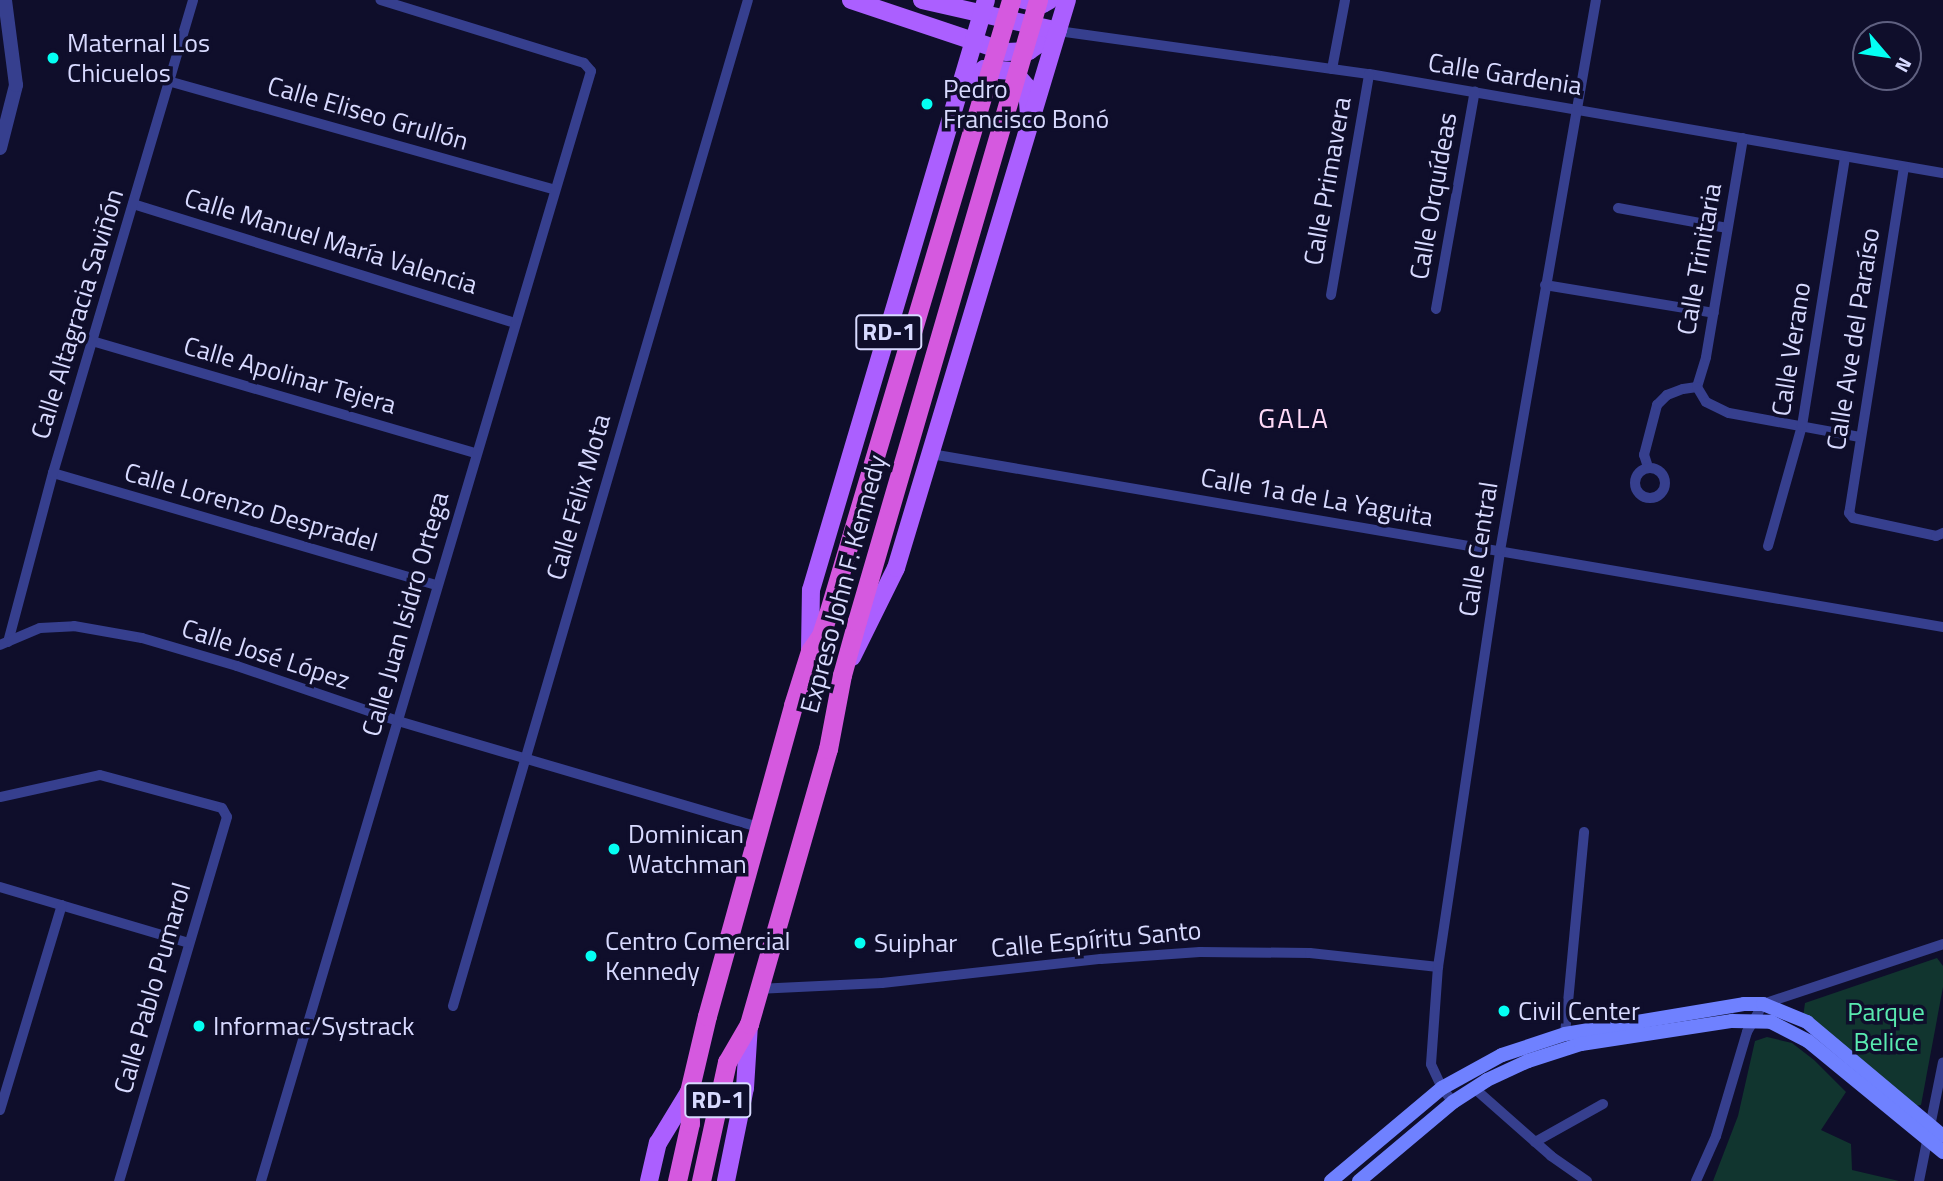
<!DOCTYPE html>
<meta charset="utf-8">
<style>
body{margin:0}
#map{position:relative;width:1943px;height:1181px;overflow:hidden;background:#0f0e2b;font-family:"Titillium Web",sans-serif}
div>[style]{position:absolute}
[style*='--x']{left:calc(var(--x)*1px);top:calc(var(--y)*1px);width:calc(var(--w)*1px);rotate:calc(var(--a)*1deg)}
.green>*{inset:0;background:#11352f}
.minor>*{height:10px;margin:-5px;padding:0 5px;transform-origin:5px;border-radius:5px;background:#363f8e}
.minor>.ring{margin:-5px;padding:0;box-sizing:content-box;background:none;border:10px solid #363f8e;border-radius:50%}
.tertiary>*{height:14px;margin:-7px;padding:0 7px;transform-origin:7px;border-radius:7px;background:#363f8e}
.secondary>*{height:14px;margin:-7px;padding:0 7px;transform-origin:7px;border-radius:7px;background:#6f81ff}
.primary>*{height:18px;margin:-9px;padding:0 9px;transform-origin:9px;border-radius:9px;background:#ab5fff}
.trunk>*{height:19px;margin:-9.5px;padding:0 9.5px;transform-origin:9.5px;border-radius:9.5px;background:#d559df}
.trunk-bridge>*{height:19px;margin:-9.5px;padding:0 9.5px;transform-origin:9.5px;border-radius:9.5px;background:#d559df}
.dots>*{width:19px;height:19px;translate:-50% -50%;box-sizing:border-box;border:4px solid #0f0e2b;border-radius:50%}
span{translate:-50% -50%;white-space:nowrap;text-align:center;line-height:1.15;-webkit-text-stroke:7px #0f0e2b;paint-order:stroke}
.shield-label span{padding:2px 5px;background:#0f0e2b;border:2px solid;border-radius:5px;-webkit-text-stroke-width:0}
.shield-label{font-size:24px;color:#d8daff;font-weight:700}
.poi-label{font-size:26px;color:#d8daff}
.left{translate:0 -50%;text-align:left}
.street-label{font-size:26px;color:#d8daff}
.park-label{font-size:26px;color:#59eab0}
.neighbourhood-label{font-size:28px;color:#ffdaf7;letter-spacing:2px}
.north{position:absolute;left:1852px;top:21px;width:70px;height:70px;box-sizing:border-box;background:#0f0e2b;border:2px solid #5f6080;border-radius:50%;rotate:119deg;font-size:19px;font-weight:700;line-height:28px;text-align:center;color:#d8daff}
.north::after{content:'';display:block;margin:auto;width:24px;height:32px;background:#04fff3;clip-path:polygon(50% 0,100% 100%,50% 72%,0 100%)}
</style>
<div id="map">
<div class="green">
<i style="clip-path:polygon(1937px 958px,1943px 966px,1943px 987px,1921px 1105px,1907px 1107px,1803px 1017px,1805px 1003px)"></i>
<i style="clip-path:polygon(1767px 1037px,1792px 1043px,1814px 1060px,1846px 1092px,1821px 1130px,1851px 1144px,1852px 1170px,1899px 1181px,1713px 1181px,1738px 1116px,1755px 1041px)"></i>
</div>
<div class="minor">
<i style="--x:1058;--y:31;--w:314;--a:7.9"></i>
<i style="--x:1369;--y:74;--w:582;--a:9.79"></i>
<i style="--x:1332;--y:69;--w:70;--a:-79.3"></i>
<i style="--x:168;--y:81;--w:402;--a:15.7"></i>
<i style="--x:1904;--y:167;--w:350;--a:99"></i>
<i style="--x:1849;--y:513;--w:6;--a:51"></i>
<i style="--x:1853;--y:518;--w:85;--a:12.2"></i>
<i style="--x:1936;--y:536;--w:8;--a:-23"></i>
<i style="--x:133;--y:204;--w:399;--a:17.3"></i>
<i style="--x:1618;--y:208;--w:111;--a:10.4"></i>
<i style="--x:1545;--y:285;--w:171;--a:9.4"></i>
<i style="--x:1331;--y:295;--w:224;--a:-80.2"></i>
<i style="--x:1436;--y:309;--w:221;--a:-79.9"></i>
<i style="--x:92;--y:341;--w:399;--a:16.3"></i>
<i style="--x:1697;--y:387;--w:31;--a:-73"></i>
<i style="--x:1706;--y:357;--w:222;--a:-80.4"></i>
<i style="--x:931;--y:454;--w:1027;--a:9.7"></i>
<i style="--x:1648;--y:467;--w:13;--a:-108"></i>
<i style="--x:1644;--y:455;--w:52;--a:-75.4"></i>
<i style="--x:1657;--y:405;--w:14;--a:-45"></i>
<i style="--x:1667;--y:395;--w:17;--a:-21"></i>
<i style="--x:1683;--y:389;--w:14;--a:-8"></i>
<i style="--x:1697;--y:387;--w:17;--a:59"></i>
<i style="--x:1706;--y:402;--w:25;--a:26"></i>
<i style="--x:1729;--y:413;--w:133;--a:10.4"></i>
<i class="ring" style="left:1635px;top:468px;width:20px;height:20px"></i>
<i style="--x:53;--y:473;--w:399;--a:16.3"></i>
<i style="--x:1768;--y:546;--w:125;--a:-74.2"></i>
<i style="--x:1802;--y:426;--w:272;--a:-80.9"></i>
<i style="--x:8;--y:642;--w:175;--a:-75.1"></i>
<i style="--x:53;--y:473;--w:493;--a:-73.5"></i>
<i style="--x:0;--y:645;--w:43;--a:-23"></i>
<i style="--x:40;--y:628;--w:34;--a:-3"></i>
<i style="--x:74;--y:626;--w:69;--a:10"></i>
<i style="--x:142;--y:638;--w:99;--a:16.4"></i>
<i style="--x:237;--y:666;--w:170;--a:18.9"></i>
<i style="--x:398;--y:721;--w:376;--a:16.4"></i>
<i style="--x:0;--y:797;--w:102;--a:-12.4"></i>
<i style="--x:100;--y:775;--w:126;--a:15.1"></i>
<i style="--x:222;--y:808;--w:10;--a:61"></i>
<i style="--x:227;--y:817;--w:380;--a:106.5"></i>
<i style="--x:0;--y:887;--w:197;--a:16.5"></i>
<i style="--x:759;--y:989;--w:123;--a:-2.8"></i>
<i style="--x:882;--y:983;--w:220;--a:-6.3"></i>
<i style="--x:1101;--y:959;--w:99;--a:-4"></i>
<i style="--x:1200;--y:952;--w:110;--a:0.5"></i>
<i style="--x:1310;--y:953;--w:129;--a:6.2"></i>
<i style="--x:453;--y:1006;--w:1048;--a:-73.66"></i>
<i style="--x:1565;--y:1034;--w:203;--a:-84.6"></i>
<i style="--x:1474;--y:1088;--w:103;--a:41.4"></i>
<i style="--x:1551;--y:1156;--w:44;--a:34.8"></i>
<i style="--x:1453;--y:1102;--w:18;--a:-128"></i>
<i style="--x:1442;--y:1088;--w:26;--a:-115"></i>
<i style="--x:1431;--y:1064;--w:97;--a:-85.9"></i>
<i style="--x:1438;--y:967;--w:421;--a:-81.5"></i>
<i style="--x:1500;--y:551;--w:559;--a:-80.12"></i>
<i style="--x:0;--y:1110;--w:214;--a:-73.2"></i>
<i style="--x:1535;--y:1142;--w:78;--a:-29.2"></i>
<i style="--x:261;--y:1181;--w:1158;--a:-73.44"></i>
<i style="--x:591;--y:71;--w:11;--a:-131"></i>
<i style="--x:584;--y:63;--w:213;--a:-162.8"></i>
<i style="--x:1696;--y:1181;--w:49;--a:-66"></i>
<i style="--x:1716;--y:1136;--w:109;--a:-73.4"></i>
<i style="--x:1747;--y:1032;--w:32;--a:-60"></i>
<i style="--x:1763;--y:1004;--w:190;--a:-18.4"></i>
<i style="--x:1919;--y:1181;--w:121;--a:-78.6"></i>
</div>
<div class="tertiary">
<i style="--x:0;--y:148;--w:65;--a:-75.7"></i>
<i style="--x:16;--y:85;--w:86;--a:-97.4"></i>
</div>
<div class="secondary">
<i style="--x:1331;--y:1181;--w:145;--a:-40"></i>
<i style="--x:1442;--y:1088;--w:68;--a:-28.8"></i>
<i style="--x:1502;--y:1055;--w:66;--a:-18.4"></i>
<i style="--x:1565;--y:1034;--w:181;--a:-9.5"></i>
<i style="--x:1744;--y:1004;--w:19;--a:0"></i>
<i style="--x:1763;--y:1004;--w:48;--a:22.2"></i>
<i style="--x:1807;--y:1022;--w:177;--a:40"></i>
<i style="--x:1359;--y:1181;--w:123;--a:-40"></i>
<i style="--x:1453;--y:1102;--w:40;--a:-32.9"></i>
<i style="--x:1487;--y:1080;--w:45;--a:-24.9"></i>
<i style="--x:1528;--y:1061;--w:56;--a:-17.8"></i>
<i style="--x:1581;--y:1044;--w:153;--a:-8.7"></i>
<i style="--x:1732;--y:1021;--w:39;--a:1"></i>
<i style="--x:1771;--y:1022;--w:42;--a:27.2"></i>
<i style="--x:1808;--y:1041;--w:175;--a:39.4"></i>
</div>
<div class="primary">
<i style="--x:851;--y:0;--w:163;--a:18.5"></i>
<i style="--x:1006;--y:52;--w:23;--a:-2"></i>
<i style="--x:1029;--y:51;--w:35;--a:-35"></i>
<i style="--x:922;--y:0;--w:139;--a:12.8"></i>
<i style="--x:1024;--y:0;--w:19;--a:12"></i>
<i style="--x:1043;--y:4;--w:8;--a:-30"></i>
<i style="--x:964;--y:92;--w:19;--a:-58"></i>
<i style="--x:974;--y:76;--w:12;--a:-35"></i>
<i style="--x:984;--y:69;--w:29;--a:4"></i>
<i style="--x:1013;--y:71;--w:21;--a:49"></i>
<i style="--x:1027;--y:87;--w:26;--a:86"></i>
<i style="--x:810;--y:651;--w:61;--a:-89.1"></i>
<i style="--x:811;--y:590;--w:615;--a:-73.48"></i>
<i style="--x:852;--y:657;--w:99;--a:-63.7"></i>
<i style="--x:896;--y:568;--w:593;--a:-73.25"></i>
<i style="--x:649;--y:1181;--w:39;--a:-77"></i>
<i style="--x:658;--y:1143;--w:60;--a:-58.7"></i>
<i style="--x:726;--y:1181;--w:95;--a:-78.5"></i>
<i style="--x:745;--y:1088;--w:64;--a:-86.4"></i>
</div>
<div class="trunk">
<i style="--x:677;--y:1181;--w:59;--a:-77.4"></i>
<i style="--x:690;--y:1123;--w:31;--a:-92"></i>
<i style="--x:689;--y:1092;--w:78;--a:-76.7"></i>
<i style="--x:707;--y:1016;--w:323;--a:-74.5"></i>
<i style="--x:793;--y:705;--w:57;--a:-72.5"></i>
<i style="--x:810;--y:651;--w:19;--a:-55"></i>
<i style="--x:821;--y:635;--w:22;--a:-72"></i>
<i style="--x:701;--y:1181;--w:122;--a:-77.7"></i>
<i style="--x:727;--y:1062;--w:44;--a:-59.9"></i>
<i style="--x:749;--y:1024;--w:286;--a:-74"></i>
<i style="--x:828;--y:749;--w:75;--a:-79.3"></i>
<i style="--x:842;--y:675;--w:56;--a:-74.5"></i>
</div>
<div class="trunk-bridge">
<i style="--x:828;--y:614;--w:641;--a:-73.4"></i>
<i style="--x:857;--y:621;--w:647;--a:-73.75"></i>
</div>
<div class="dots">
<i style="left:53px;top:58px;background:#04fff3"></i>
<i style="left:927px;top:104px;background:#04fff3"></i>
<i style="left:614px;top:849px;background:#04fff3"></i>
<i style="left:860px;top:943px;background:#04fff3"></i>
<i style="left:591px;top:956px;background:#04fff3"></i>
<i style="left:1504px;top:1011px;background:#04fff3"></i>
<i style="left:199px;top:1026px;background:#04fff3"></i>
</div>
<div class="shield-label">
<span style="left:889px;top:332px">RD-1</span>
<span style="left:718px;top:1100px">RD-1</span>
</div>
<div class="poi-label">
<span class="left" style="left:67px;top:58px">Maternal Los<br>Chicuelos</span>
<span class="left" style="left:943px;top:104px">Pedro<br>Francisco Bonó</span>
<span class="left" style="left:628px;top:849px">Dominican<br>Watchman</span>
<span class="left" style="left:605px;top:956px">Centro Comercial<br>Kennedy</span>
<span class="left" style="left:874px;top:943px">Suiphar</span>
<span class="left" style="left:1518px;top:1011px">Civil Center</span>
<span class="left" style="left:213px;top:1026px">Informac/Systrack</span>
</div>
<div class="street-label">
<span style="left:1505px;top:74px;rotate:9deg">Calle Gardenia</span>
<span style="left:368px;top:113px;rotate:16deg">Calle Eliseo Grullón</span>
<span style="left:1327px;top:181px;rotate:-80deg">Calle Primavera</span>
<span style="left:1433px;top:196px;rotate:-80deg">Calle Orquídeas</span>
<span style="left:331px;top:241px;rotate:17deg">Calle Manuel María Valencia</span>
<span style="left:1699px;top:259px;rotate:-80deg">Calle Trinitaria</span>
<span style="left:77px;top:314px;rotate:-73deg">Calle Altagracia Saviñón</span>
<span style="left:1853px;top:339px;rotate:-81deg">Calle Ave del Paraíso</span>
<span style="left:1791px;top:349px;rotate:-81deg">Calle Verano</span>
<span style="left:290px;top:375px;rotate:16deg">Calle Apolinar Tejera</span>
<span style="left:578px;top:497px;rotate:-74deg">Calle Félix Mota</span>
<span style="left:1317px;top:497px;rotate:10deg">Calle 1a de La Yaguita</span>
<span style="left:251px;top:507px;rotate:16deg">Calle Lorenzo Despradel</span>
<span style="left:1478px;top:549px;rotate:-81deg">Calle Central</span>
<span style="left:843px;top:584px;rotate:-75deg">Expreso John F. Kennedy</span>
<span style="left:405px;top:614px;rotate:-74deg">Calle Juan Isidro Ortega</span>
<span style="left:266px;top:654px;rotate:18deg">Calle José López</span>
<span style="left:1096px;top:939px;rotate:-5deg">Calle Espíritu Santo</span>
<span style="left:152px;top:988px;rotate:-74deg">Calle Pablo Pumarol</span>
</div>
<div class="park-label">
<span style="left:1886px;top:1027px">Parque<br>Belice</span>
</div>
<div class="neighbourhood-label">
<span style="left:1294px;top:418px">GALA</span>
</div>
<div class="north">N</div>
</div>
